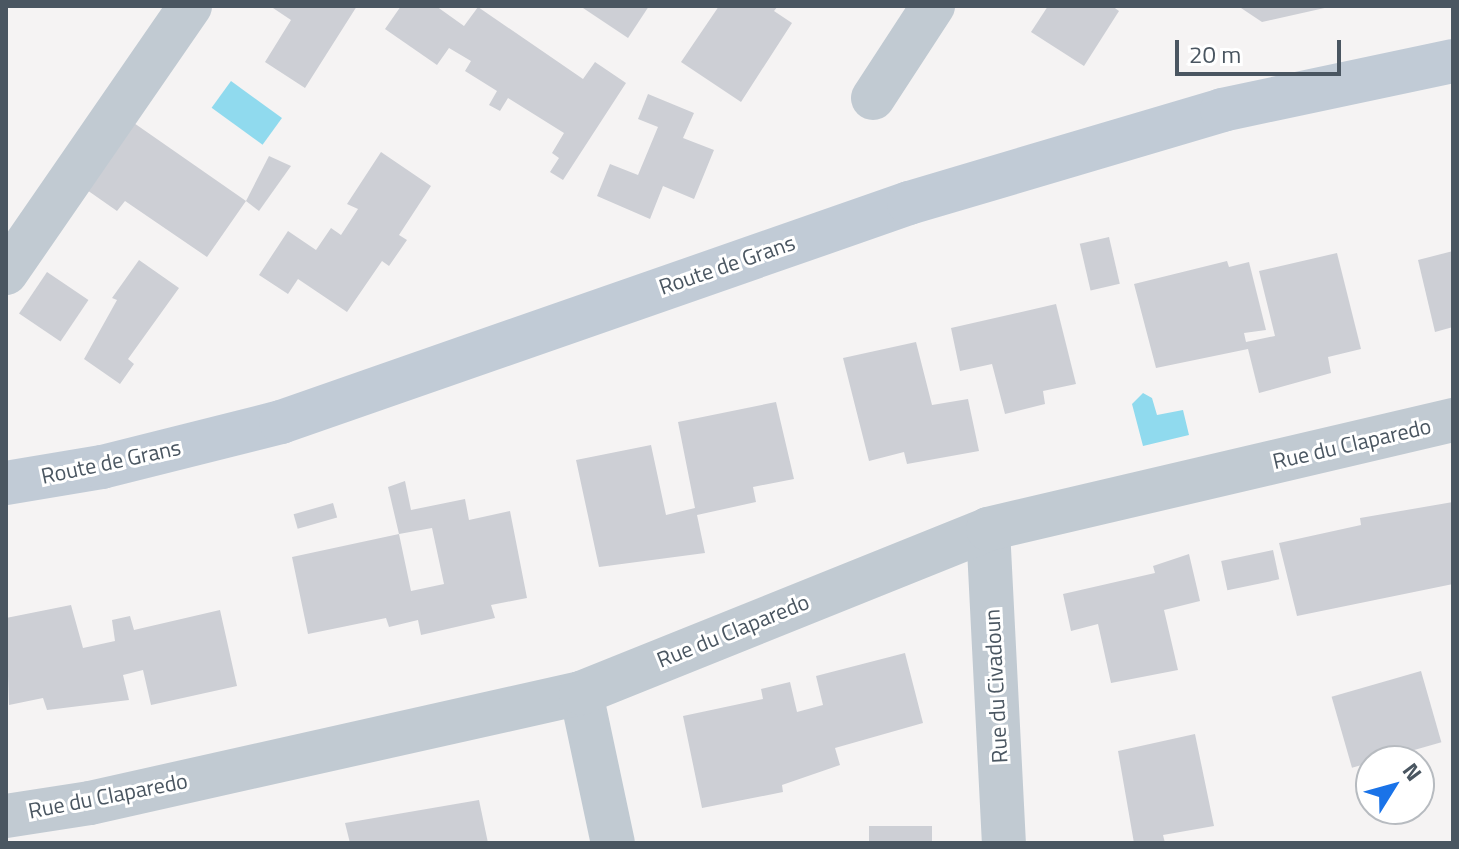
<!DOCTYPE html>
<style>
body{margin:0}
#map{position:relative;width:1459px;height:849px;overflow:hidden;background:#f5f3f3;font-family:"Titillium Web",sans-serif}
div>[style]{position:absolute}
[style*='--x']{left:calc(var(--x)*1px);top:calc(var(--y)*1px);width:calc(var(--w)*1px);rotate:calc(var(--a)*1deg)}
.water>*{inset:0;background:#90daee;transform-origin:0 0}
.building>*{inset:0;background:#cdcfd5;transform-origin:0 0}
.street>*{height:44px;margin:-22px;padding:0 22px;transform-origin:22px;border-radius:22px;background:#c1cad2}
.secondary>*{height:44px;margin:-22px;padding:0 22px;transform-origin:22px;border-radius:22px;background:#c1cbd6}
span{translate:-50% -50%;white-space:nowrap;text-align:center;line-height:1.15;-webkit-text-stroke:6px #fff;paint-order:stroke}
.street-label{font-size:22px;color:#4a5661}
.frame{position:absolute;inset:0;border:8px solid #4a5661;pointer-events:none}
.north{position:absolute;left:1355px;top:745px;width:80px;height:80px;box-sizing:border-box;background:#fff;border:2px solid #b7bbc0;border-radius:50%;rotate:53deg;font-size:22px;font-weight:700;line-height:32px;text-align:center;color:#4a5661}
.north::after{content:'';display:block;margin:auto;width:28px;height:36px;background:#1a73e8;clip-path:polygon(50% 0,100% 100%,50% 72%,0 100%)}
.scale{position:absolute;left:1175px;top:40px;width:166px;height:36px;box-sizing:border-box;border:4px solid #4a5661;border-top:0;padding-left:10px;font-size:24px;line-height:28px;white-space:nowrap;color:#4a5661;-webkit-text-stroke:6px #fff;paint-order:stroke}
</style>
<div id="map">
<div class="water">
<i style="left:231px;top:81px;width:63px;height:33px;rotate:36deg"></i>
<i style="clip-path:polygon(1143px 393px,1152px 398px,1157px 415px,1183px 410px,1189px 435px,1143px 446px,1132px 404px)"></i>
</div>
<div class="building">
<i style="clip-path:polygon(270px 6px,357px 6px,305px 88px,265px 62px,291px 20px)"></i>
<i style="clip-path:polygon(401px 6px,436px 6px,464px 26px,478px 7px,583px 79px,595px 62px,626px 83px,563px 180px,550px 172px,559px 158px,552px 153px,564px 133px,508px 98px,500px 111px,489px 105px,497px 91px,465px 71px,471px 61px,449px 48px,437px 65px,385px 29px)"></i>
<i style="clip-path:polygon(580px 6px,649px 6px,628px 38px)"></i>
<i style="clip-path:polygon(719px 6px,778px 6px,774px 11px,792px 23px,741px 102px,681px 62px)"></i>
<i style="clip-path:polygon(1048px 6px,1112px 6px,1119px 11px,1084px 66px,1031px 32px)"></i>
<i style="clip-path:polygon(1238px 6px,1329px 6px,1329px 7px,1262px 22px)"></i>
<i style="clip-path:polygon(648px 94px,694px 113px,683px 138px,714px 150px,694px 199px,663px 186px,650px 219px,597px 196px,610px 164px,638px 175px,658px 127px,638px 119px)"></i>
<i style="clip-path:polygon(121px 114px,246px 201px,207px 257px,125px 201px,117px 211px,77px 183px)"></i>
<i style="clip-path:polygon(381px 152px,431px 186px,399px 235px,407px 240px,389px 266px,382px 261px,347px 312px,298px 279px,288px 294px,259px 275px,288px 231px,316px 250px,331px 228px,341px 235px,358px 209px,347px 204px)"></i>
<i style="clip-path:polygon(269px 156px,291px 166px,259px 211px,246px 201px)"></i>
<i style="left:1109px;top:237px;width:48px;height:30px;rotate:77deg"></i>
<i style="clip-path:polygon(1453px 251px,1453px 327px,1435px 332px,1418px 260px)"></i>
<i style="clip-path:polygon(1337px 253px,1361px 349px,1328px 357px,1331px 373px,1259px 393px,1248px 349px,1156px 368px,1134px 284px,1227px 261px,1229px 267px,1249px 262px,1266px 330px,1244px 333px,1246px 342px,1275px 336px,1259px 271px)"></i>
<i style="clip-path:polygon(139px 260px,179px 288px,128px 359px,134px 364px,120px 384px,84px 359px,117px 300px,112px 298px)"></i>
<i style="left:47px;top:272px;width:50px;height:50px;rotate:34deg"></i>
<i style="clip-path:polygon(1056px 304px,1076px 384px,1043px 391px,1045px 404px,1005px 414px,992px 364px,960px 371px,951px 328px)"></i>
<i style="clip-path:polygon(916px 342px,932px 405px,968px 399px,979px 451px,907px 464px,904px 452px,869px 461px,843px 358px)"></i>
<i style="clip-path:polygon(776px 402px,794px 479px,753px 487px,756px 502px,697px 515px,705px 553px,599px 567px,576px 460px,651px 445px,666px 515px,695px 508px,678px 422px)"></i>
<i style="clip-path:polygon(evenodd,405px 481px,411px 510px,465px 499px,469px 520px,510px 511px,527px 598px,491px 605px,495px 618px,421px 635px,418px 620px,389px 627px,386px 618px,308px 634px,292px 557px,399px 534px,388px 487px,405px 481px,432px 528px,444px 584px,411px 591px,399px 534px,432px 528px)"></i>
<i style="clip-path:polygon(1453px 502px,1453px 584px,1297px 616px,1279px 543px,1361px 525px,1360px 518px)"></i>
<i style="left:333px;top:503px;width:15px;height:41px;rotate:74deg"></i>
<i style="left:1273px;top:550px;width:30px;height:53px;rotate:78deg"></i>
<i style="clip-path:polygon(1189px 554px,1200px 601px,1164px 610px,1178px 670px,1111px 683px,1098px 624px,1071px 631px,1063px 594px,1155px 573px,1153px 566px)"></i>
<i style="clip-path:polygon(71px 605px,83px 648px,115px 641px,112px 620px,130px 616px,134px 630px,220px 610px,237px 686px,151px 705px,143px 670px,123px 675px,129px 700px,47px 710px,43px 698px,9px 705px,6px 618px)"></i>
<i style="clip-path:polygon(905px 653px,923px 723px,835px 748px,840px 765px,782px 785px,783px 792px,702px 808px,683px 716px,763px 699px,761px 689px,790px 682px,797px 712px,823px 705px,816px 676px)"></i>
<i style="left:1421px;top:671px;width:74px;height:93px;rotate:74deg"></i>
<i style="clip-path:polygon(1195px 734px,1214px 826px,1163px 835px,1165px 843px,1134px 843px,1118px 751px)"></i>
<i style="clip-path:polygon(479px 800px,488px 843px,350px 843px,345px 823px)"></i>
<i style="left:869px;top:826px;width:63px;height:17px"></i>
</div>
<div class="street">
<i style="--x:873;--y:98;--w:110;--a:-56.9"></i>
<i style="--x:6;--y:273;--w:324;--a:-55.4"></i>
<i style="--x:988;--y:529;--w:314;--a:87.1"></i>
<i style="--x:581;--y:693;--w:153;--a:78"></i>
<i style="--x:6;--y:816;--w:85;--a:-8.8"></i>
<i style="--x:90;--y:803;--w:503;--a:-12.63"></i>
<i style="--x:581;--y:693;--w:439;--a:-21.9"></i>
<i style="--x:988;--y:529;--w:478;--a:-13.2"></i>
</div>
<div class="secondary">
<i style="--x:6;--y:483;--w:97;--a:-9.5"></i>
<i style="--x:102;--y:467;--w:185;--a:-14.1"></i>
<i style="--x:281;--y:422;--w:665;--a:-19.22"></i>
<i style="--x:909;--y:203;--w:327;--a:-16.5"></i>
<i style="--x:1222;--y:110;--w:236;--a:-12"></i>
</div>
<div class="street-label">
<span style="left:727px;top:265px;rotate:-19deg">Route de Grans</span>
<span style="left:1352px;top:444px;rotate:-13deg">Rue du Claparedo</span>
<span style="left:111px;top:462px;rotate:-12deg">Route de Grans</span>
<span style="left:733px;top:631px;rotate:-22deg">Rue du Claparedo</span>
<span style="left:996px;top:686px;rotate:-93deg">Rue du Civadoun</span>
<span style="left:108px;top:796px;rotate:-11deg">Rue du Claparedo</span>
</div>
<div class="frame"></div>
<div class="north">N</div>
<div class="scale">20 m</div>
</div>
